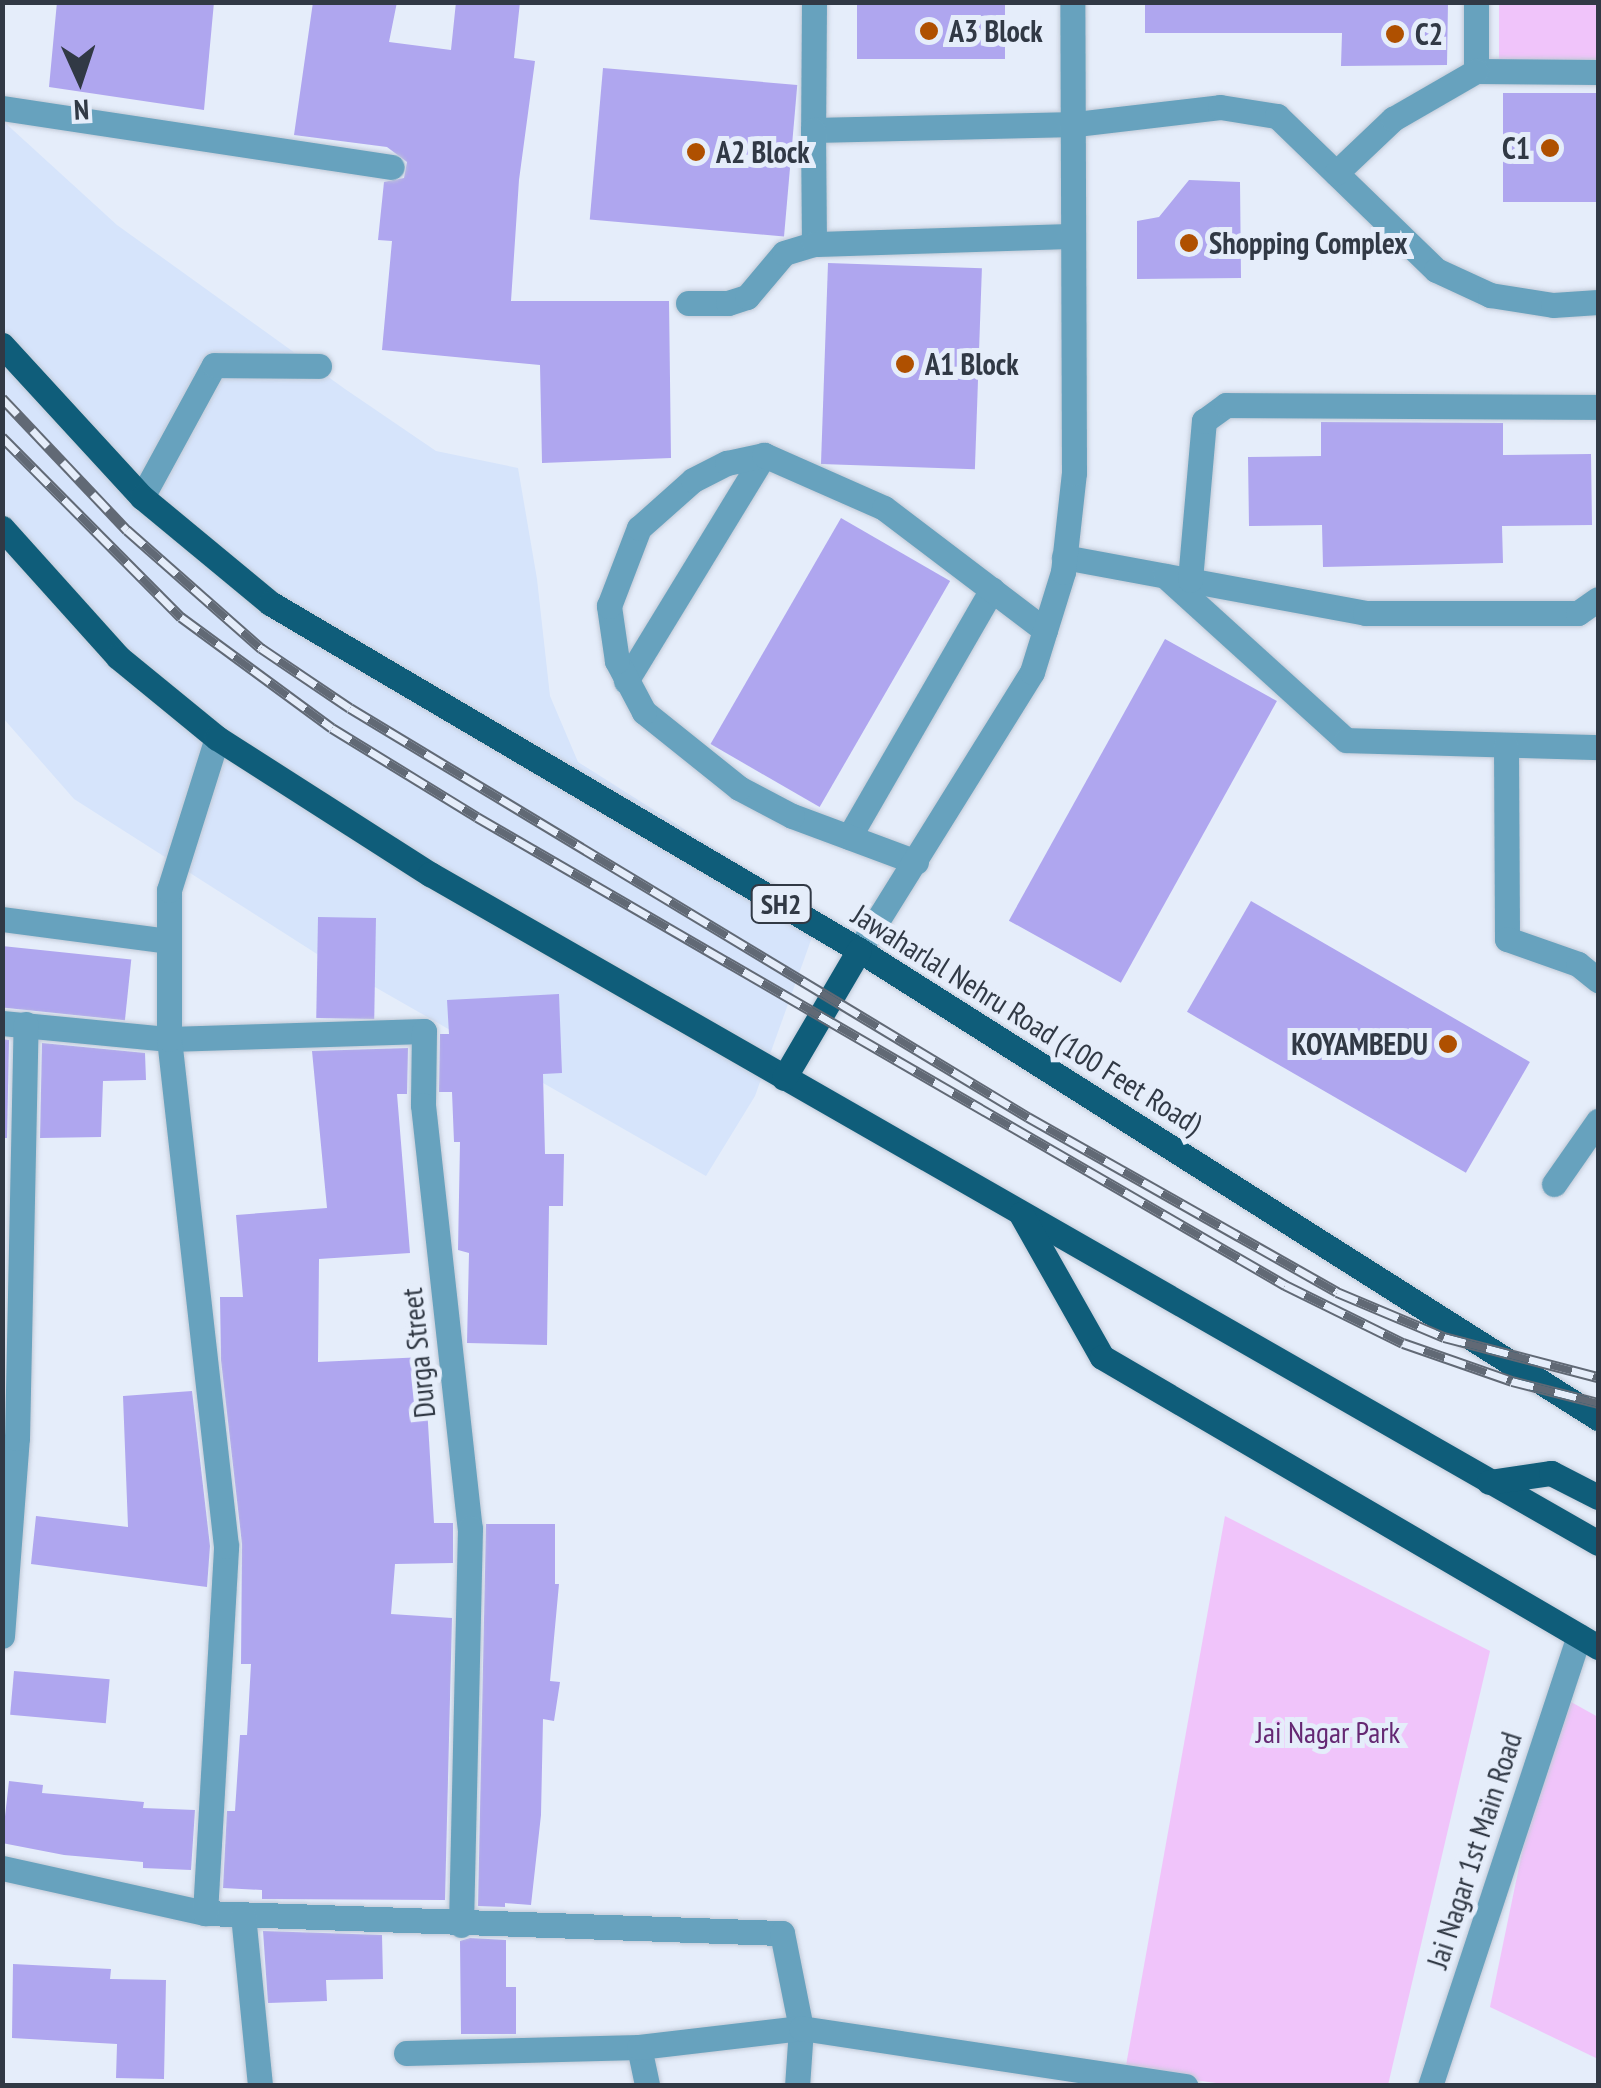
<!DOCTYPE html>
<style>
body{margin:0}
#map{position:relative;width:1601px;height:2088px;overflow:hidden;background:#e5edfa;font-family:"PT Sans Narrow",sans-serif}
div>[style]{position:absolute}
[style*='--x']{left:calc(var(--x)*1px);top:calc(var(--y)*1px);width:calc(var(--w)*1px);rotate:calc(var(--a)*1deg)}
.built>*{inset:0;background:#d6e4fb}
.green>*{inset:0;background:#f0c4fa;transform-origin:0 0}
.building>*{inset:0;background:#afa6ef;transform-origin:0 0}
.roads{filter:drop-shadow(0 0 2px #c1c9d6) drop-shadow(0 0 2px #c1c9d6)}
.minor>*{height:25px;margin:-12.5px;padding:0 12.5px;transform-origin:12.5px;border-radius:12.5px;background:#67a2be}
.major>*{height:25px;margin:-12.5px;padding:0 12.5px;transform-origin:12.5px;border-radius:12.5px;background:#0f5d7a}
.rail>*{height:11px;margin-top:-5.5px;transform-origin:0;background:repeating-linear-gradient(90deg,#e5edfa 0 22px,#616975 0 44px);box-sizing:border-box;border-block:2px solid #616975}
.dots>*{width:28px;height:28px;translate:-50% -50%;box-sizing:border-box;border:5px solid #e5edfa;border-radius:50%}
span{translate:-50% -50%;white-space:nowrap;text-align:center;line-height:1.15;-webkit-text-stroke:10px #e5edfa;paint-order:stroke}
.shield-label span{padding:2px 8px;background:#e5edfa;border:2px solid;border-radius:8px;-webkit-text-stroke-width:0}
.shield-label{font-size:28px;color:#313945;font-weight:700}
.poi-label{font-size:30px;color:#313945;font-weight:700}
.left{translate:0 -50%;text-align:left}
.right{translate:-100% -50%;text-align:right}
.street-label{font-size:30px;color:#313945}
.park-label{font-size:30px;color:#652873}
.frame{position:absolute;inset:0;border:5px solid #313945;pointer-events:none}
.north{position:absolute;left:30px;top:30px;width:100px;height:100px;-webkit-text-stroke:8px #e5edfa;paint-order:stroke;rotate:177deg;font-size:28px;font-weight:700;line-height:40px;text-align:center;color:#313945}
.north::after{content:'';display:block;margin:auto;width:35px;height:45px;background:#313945;clip-path:polygon(50% 0,100% 100%,50% 72%,0 100%)}
</style>
<div id="map">
<div class="built">
<i style="clip-path:polygon(2px 120px,117px 225px,345px 389px,436px 451px,518px 468px,537px 579px,550px 696px,578px 762px,820px 915px,755px 1096px,706px 1176px,317px 954px,74px 799px,3px 718px)"></i>
</div>
<div class="green">
<i style="left:1499px;top:3px;width:99px;height:57px"></i>
<i style="clip-path:polygon(1225px 1516px,1490px 1651px,1388px 2085px,1239px 2086px,1125px 2071px)"></i>
<i style="clip-path:polygon(1555px 1693px,1598px 1717px,1598px 2059px,1490px 2007px)"></i>
</div>
<div class="building">
<i style="clip-path:polygon(57px 2px,214px 2px,204px 110px,49px 87px)"></i>
<i style="clip-path:polygon(313px 2px,397px 2px,389px 42px,451px 50px,456px 2px,520px 2px,514px 58px,535px 61px,519px 180px,511px 301px,669px 301px,671px 458px,542px 463px,540px 365px,382px 350px,392px 241px,378px 240px,384px 182px,404px 178px,407px 162px,387px 147px,294px 135px)"></i>
<i style="left:857px;top:2px;width:148px;height:57px"></i>
<i style="clip-path:polygon(1145px 2px,1448px 2px,1447px 65px,1341px 66px,1342px 33px,1145px 33px)"></i>
<i style="left:603px;top:68px;width:195px;height:152px;rotate:5deg"></i>
<i style="left:1598px;top:93px;width:109px;height:95px;rotate:90deg"></i>
<i style="clip-path:polygon(1189px 180px,1240px 182px,1241px 278px,1137px 279px,1137px 221px,1159px 217px)"></i>
<i style="left:828px;top:263px;width:154px;height:201px;rotate:2deg"></i>
<i style="clip-path:polygon(1321px 422px,1503px 423px,1503px 455px,1591px 454px,1592px 525px,1502px 526px,1503px 563px,1323px 567px,1322px 525px,1249px 526px,1248px 457px,1321px 456px)"></i>
<i style="left:841px;top:518px;width:126px;height:261px;rotate:30deg"></i>
<i style="left:1165px;top:639px;width:128px;height:322px;rotate:29deg"></i>
<i style="left:1251px;top:901px;width:322px;height:128px;rotate:30deg"></i>
<i style="left:318px;top:917px;width:58px;height:101px;rotate:1deg"></i>
<i style="left:2px;top:946px;width:130px;height:61px;rotate:6deg"></i>
<i style="clip-path:polygon(559px 994px,562px 1073px,543px 1074px,545px 1154px,564px 1154px,563px 1206px,549px 1206px,547px 1345px,467px 1343px,469px 1253px,458px 1250px,460px 1142px,454px 1142px,452px 1092px,439px 1092px,440px 1034px,449px 1034px,447px 1000px)"></i>
<i style="clip-path:polygon(2px 1039px,9px 1040px,7px 1138px,2px 1138px)"></i>
<i style="clip-path:polygon(42px 1043px,145px 1053px,146px 1080px,103px 1081px,101px 1137px,40px 1138px)"></i>
<i style="clip-path:polygon(408px 1048px,407px 1094px,397px 1094px,410px 1253px,319px 1259px,318px 1362px,424px 1357px,434px 1523px,453px 1523px,453px 1563px,395px 1564px,391px 1614px,452px 1618px,445px 1900px,262px 1899px,262px 1890px,223px 1888px,227px 1811px,235px 1811px,240px 1735px,247px 1735px,251px 1664px,241px 1664px,242px 1544px,221px 1360px,220px 1297px,243px 1297px,236px 1215px,327px 1208px,312px 1051px)"></i>
<i style="clip-path:polygon(192px 1391px,210px 1546px,207px 1587px,31px 1564px,36px 1516px,128px 1527px,123px 1396px)"></i>
<i style="clip-path:polygon(486px 1524px,555px 1524px,555px 1584px,559px 1584px,550px 1681px,560px 1682px,554px 1721px,543px 1719px,541px 1815px,531px 1905px,505px 1903px,505px 1907px,478px 1906px)"></i>
<i style="left:14px;top:1671px;width:96px;height:44px;rotate:5deg"></i>
<i style="clip-path:polygon(9px 1781px,43px 1785px,42px 1793px,144px 1802px,143px 1808px,195px 1810px,191px 1870px,143px 1868px,143px 1862px,64px 1855px,2px 1843px)"></i>
<i style="clip-path:polygon(263px 1931px,382px 1935px,383px 1979px,326px 1980px,327px 2001px,268px 2003px)"></i>
<i style="clip-path:polygon(470px 1938px,506px 1940px,506px 1987px,516px 1987px,516px 2034px,461px 2034px,460px 1941px)"></i>
<i style="clip-path:polygon(13px 1964px,111px 1969px,110px 1979px,166px 1980px,164px 2079px,116px 2078px,117px 2044px,12px 2038px)"></i>
</div>
<div class="roads">
<div class="minor">
<i style="--x:814;--y:2;--w:128;--a:90.4"></i>
<i style="--x:813;--y:130;--w:263;--a:-1.3"></i>
<i style="--x:1076;--y:124;--w:145;--a:-6.7"></i>
<i style="--x:1220;--y:107;--w:58;--a:9"></i>
<i style="--x:1277;--y:116;--w:221;--a:44.1"></i>
<i style="--x:1436;--y:270;--w:60;--a:24.8"></i>
<i style="--x:1490;--y:295;--w:64;--a:9"></i>
<i style="--x:1553;--y:305;--w:45;--a:-3.8"></i>
<i style="--x:1476;--y:2;--w:69;--a:90"></i>
<i style="--x:1476;--y:71;--w:122;--a:0.5"></i>
<i style="--x:2;--y:108;--w:394;--a:8.6"></i>
<i style="--x:813;--y:130;--w:114;--a:89.5"></i>
<i style="--x:1336;--y:173;--w:79;--a:-43.5"></i>
<i style="--x:1393;--y:119;--w:96;--a:-30"></i>
<i style="--x:688;--y:303;--w:40;--a:0"></i>
<i style="--x:728;--y:303;--w:20;--a:-18"></i>
<i style="--x:747;--y:297;--w:57;--a:-49.9"></i>
<i style="--x:784;--y:253;--w:31;--a:-17"></i>
<i style="--x:814;--y:244;--w:259;--a:-1.8"></i>
<i style="--x:142;--y:497;--w:150;--a:-61.4"></i>
<i style="--x:214;--y:365;--w:105;--a:0.5"></i>
<i style="--x:1064;--y:557;--w:306;--a:10.5"></i>
<i style="--x:1365;--y:613;--w:213;--a:0"></i>
<i style="--x:1578;--y:613;--w:24;--a:-35"></i>
<i style="--x:1165;--y:576;--w:244;--a:42.2"></i>
<i style="--x:1346;--y:740;--w:252;--a:1.6"></i>
<i style="--x:1190;--y:580;--w:160;--a:-85"></i>
<i style="--x:1204;--y:421;--w:27;--a:-36"></i>
<i style="--x:1226;--y:405;--w:372;--a:0.3"></i>
<i style="--x:626;--y:681;--w:265;--a:-58.6"></i>
<i style="--x:1506;--y:746;--w:193;--a:89.7"></i>
<i style="--x:1507;--y:939;--w:75;--a:19.4"></i>
<i style="--x:1578;--y:964;--w:26;--a:39"></i>
<i style="--x:849;--y:837;--w:286;--a:-60"></i>
<i style="--x:916;--y:862;--w:132;--a:-159.6"></i>
<i style="--x:792;--y:816;--w:60;--a:-152.2"></i>
<i style="--x:739;--y:788;--w:122;--a:-141.3"></i>
<i style="--x:644;--y:712;--w:58;--a:-117.9"></i>
<i style="--x:617;--y:661;--w:56;--a:-98.3"></i>
<i style="--x:609;--y:606;--w:84;--a:-69"></i>
<i style="--x:639;--y:528;--w:72;--a:-41.6"></i>
<i style="--x:693;--y:480;--w:38;--a:-27"></i>
<i style="--x:727;--y:463;--w:38;--a:-12"></i>
<i style="--x:764;--y:455;--w:131;--a:23.8"></i>
<i style="--x:884;--y:508;--w:202;--a:37.2"></i>
<i style="--x:2;--y:919;--w:168;--a:7.5"></i>
<i style="--x:859;--y:950;--w:327;--a:-58.1"></i>
<i style="--x:1032;--y:672;--w:105;--a:-72.8"></i>
<i style="--x:1063;--y:572;--w:100;--a:-83.7"></i>
<i style="--x:1074;--y:473;--w:471;--a:-90.2"></i>
<i style="--x:2;--y:1023;--w:168;--a:5.5"></i>
<i style="--x:169;--y:1039;--w:255;--a:-1.8"></i>
<i style="--x:424;--y:1031;--w:74;--a:90.8"></i>
<i style="--x:423;--y:1105;--w:426;--a:83.7"></i>
<i style="--x:470;--y:1528;--w:397;--a:91.3"></i>
<i style="--x:1554;--y:1184;--w:77;--a:-55.1"></i>
<i style="--x:2;--y:1636;--w:199;--a:-85.7"></i>
<i style="--x:17;--y:1438;--w:414;--a:-88.8"></i>
<i style="--x:2;--y:1868;--w:208;--a:12.5"></i>
<i style="--x:205;--y:1913;--w:577;--a:1.99"></i>
<i style="--x:782;--y:1933;--w:97;--a:78.7"></i>
<i style="--x:801;--y:2028;--w:58;--a:93.9"></i>
<i style="--x:205;--y:1913;--w:368;--a:-86.7"></i>
<i style="--x:226;--y:1546;--w:510;--a:-96.41"></i>
<i style="--x:169;--y:1039;--w:149;--a:-90"></i>
<i style="--x:169;--y:890;--w:159;--a:-72.5"></i>
<i style="--x:243;--y:1915;--w:172;--a:84.3"></i>
<i style="--x:639;--y:2047;--w:40;--a:78"></i>
<i style="--x:406;--y:2053;--w:233;--a:-1.5"></i>
<i style="--x:639;--y:2047;--w:163;--a:-6.7"></i>
<i style="--x:801;--y:2028;--w:389;--a:8.6"></i>
<i style="--x:1430;--y:2086;--w:474;--a:-71.7"></i>
</div>
<div class="major">
<i style="--x:2;--y:345;--w:207;--a:47.4"></i>
<i style="--x:142;--y:497;--w:166;--a:39.6"></i>
<i style="--x:270;--y:603;--w:684;--a:30.5"></i>
<i style="--x:859;--y:950;--w:875;--a:32.35"></i>
<i style="--x:2;--y:528;--w:173;--a:48"></i>
<i style="--x:118;--y:657;--w:128;--a:39.3"></i>
<i style="--x:217;--y:738;--w:253;--a:32.6"></i>
<i style="--x:430;--y:874;--w:1346;--a:29.8"></i>
<i style="--x:784;--y:1078;--w:148;--a:-59.6"></i>
<i style="--x:1021;--y:1214;--w:164;--a:60.5"></i>
<i style="--x:1102;--y:1357;--w:575;--a:30.31"></i>
<i style="--x:1489;--y:1482;--w:63;--a:-8.3"></i>
<i style="--x:1551;--y:1473;--w:53;--a:27.1"></i>
</div>
</div>
<div class="rail">
<i style="--x:2;--y:398;--w:182;--a:46.6"></i>
<i style="--x:127;--y:530;--w:179;--a:41.4"></i>
<i style="--x:261;--y:648;--w:107;--a:34"></i>
<i style="--x:350;--y:708;--w:792;--a:31.1"></i>
<i style="--x:1028;--y:1117;--w:355;--a:29.5"></i>
<i style="--x:1337;--y:1292;--w:116;--a:22.8"></i>
<i style="--x:1444;--y:1337;--w:159;--a:14.6"></i>
<i style="--x:2;--y:437;--w:254;--a:45.2"></i>
<i style="--x:181;--y:617;--w:187;--a:36.3"></i>
<i style="--x:332;--y:728;--w:170;--a:31.5"></i>
<i style="--x:477;--y:817;--w:934;--a:30.08"></i>
<i style="--x:1285;--y:1285;--w:131;--a:26.2"></i>
<i style="--x:1403;--y:1343;--w:115;--a:19.2"></i>
<i style="--x:1512;--y:1381;--w:89;--a:14.3"></i>
</div>
<div class="dots">
<i style="left:929px;top:31px;background:#af5000"></i>
<i style="left:1395px;top:34px;background:#af5000"></i>
<i style="left:1550px;top:148px;background:#af5000"></i>
<i style="left:696px;top:152px;background:#af5000"></i>
<i style="left:1189px;top:243px;background:#af5000"></i>
<i style="left:905px;top:364px;background:#af5000"></i>
<i style="left:1448px;top:1044px;background:#af5000"></i>
</div>
<div class="shield-label">
<span style="left:781px;top:904px">SH2</span>
</div>
<div class="poi-label">
<span class="left" style="left:949px;top:31px">A3 Block</span>
<span class="left" style="left:1415px;top:34px">C2</span>
<span class="right" style="left:1530px;top:148px">C1</span>
<span class="left" style="left:716px;top:152px">A2 Block</span>
<span class="left" style="left:1209px;top:243px">Shopping Complex</span>
<span class="left" style="left:925px;top:364px">A1 Block</span>
<span class="right" style="left:1428px;top:1044px">KOYAMBEDU</span>
</div>
<div class="street-label">
<span style="left:1027px;top:1019px;rotate:32deg">Jawaharlal Nehru Road (100 Feet Road)</span>
<span style="left:418px;top:1353px;rotate:-96deg">Durga Street</span>
<span style="left:1474px;top:1850px;rotate:-72deg">Jai Nagar 1st Main Road</span>
</div>
<div class="park-label">
<span style="left:1328px;top:1732px">Jai Nagar Park</span>
</div>
<div class="frame"></div>
<div class="north">N</div>
</div>
